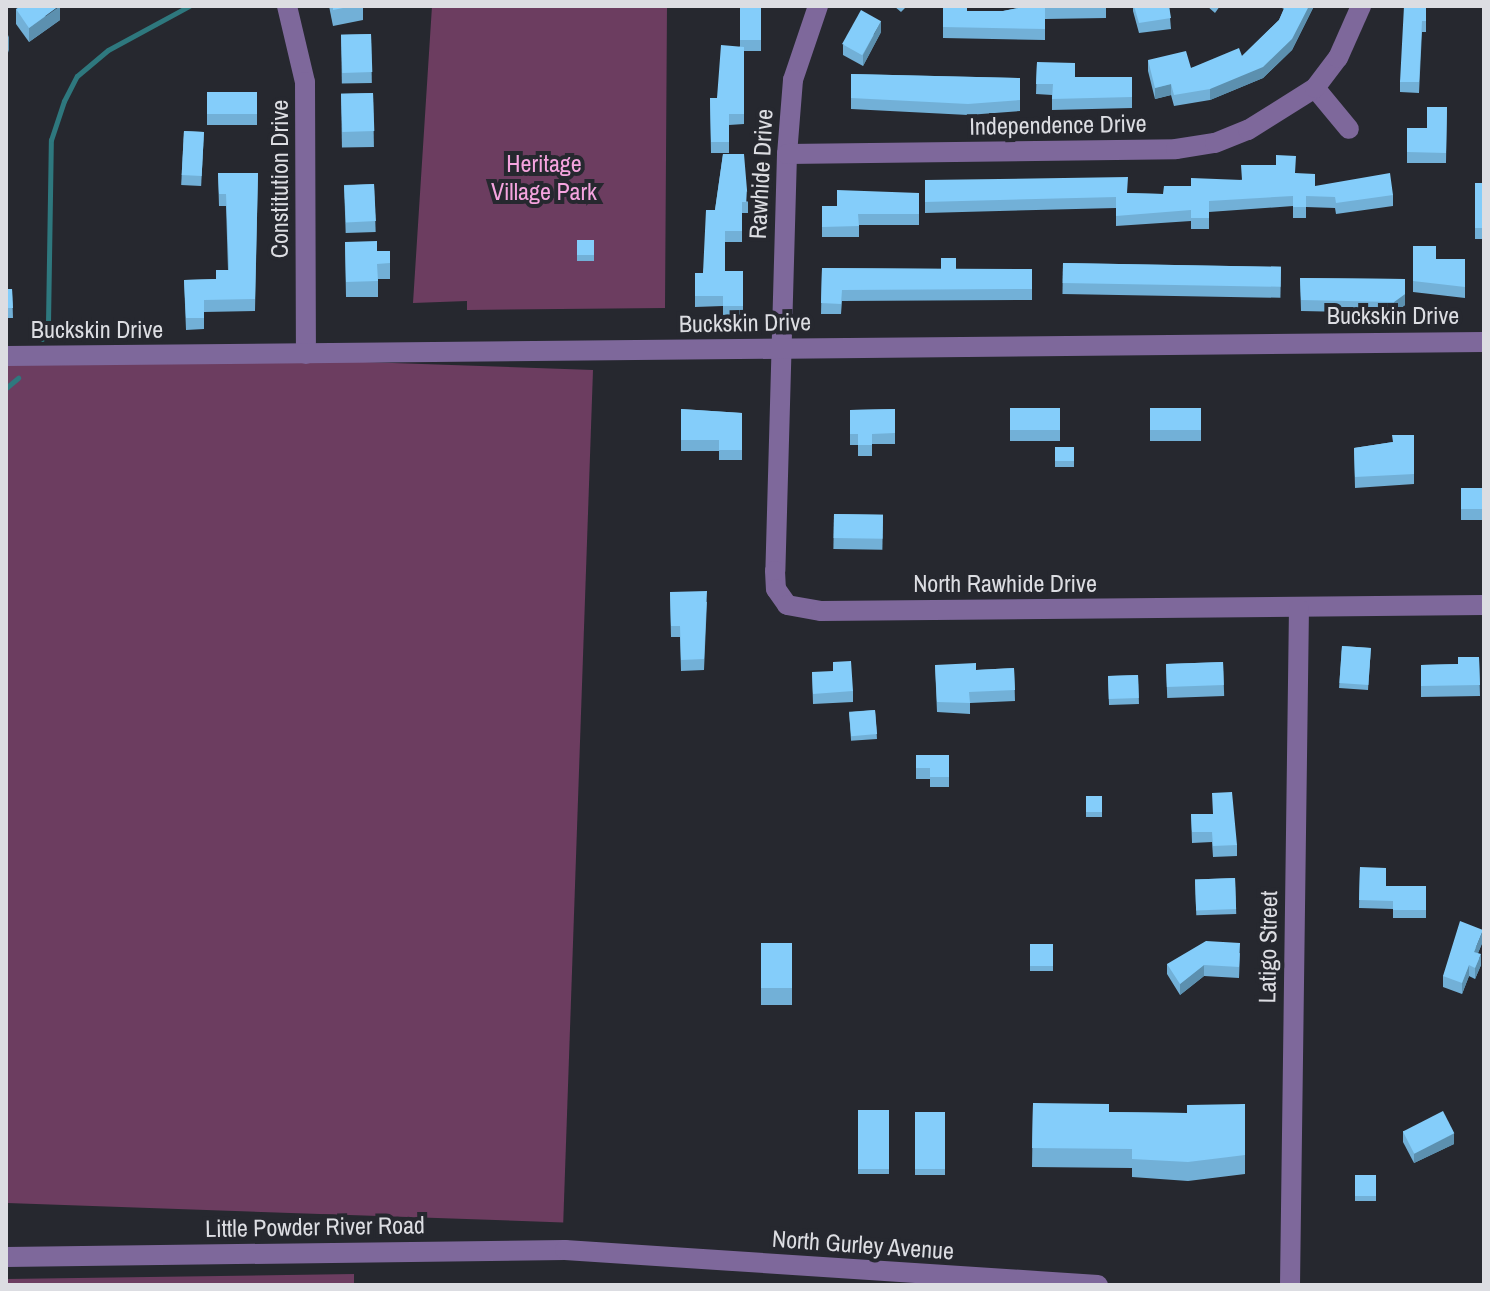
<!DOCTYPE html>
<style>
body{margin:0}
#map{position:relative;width:1490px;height:1291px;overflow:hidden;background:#26282f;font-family:"Archivo Narrow",sans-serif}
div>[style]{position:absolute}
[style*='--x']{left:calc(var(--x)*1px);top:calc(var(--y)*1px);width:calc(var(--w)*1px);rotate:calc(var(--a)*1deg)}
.green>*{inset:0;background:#6c3d60;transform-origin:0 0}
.stream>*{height:5px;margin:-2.5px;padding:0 2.5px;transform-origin:2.5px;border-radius:2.5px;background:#2e787e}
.minor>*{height:20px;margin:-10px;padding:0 10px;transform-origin:10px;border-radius:10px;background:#7e689b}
.wall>*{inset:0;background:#72b0d7;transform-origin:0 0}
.shaded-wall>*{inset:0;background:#5c90af}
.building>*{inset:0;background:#84cdfa;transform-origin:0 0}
span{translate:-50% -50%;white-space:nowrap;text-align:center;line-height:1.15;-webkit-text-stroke:8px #26282f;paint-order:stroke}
.street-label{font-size:24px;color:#dcdde2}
.park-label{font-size:24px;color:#f5a4df}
.frame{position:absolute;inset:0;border:8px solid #dcdde2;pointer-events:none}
</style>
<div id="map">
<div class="green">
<i style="clip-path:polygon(432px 6px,667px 6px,665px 308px,467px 310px,467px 301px,413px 303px)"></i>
<i style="left:593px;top:370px;width:853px;height:587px;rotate:92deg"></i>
<i style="clip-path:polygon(354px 1274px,354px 1285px,6px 1285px,6px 1279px)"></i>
</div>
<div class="stream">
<i style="--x:42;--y:339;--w:17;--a:-69"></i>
<i style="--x:48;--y:323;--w:183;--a:-89.1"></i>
<i style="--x:51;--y:140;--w:41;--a:-71.6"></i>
<i style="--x:64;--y:101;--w:28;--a:-63"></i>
<i style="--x:77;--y:76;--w:40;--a:-40"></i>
<i style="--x:108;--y:50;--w:92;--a:-28.5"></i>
<i style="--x:6;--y:388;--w:16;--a:-40"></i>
</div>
<div class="minor">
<i style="--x:287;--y:6;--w:78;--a:76.7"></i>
<i style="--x:305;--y:82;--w:272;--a:89.8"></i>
<i style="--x:818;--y:6;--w:78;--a:108.7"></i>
<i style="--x:793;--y:80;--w:74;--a:94.6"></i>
<i style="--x:787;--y:154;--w:417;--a:91.6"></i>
<i style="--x:775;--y:571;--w:18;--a:87"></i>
<i style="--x:776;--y:589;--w:19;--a:55"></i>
<i style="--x:787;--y:605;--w:35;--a:10"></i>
<i style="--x:821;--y:611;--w:663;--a:-0.52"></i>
<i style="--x:1315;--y:88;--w:53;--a:50.3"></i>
<i style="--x:787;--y:154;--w:389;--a:-0.7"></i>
<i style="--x:1176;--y:149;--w:39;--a:-9"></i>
<i style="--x:1215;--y:143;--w:35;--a:-22"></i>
<i style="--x:1248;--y:130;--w:79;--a:-32.1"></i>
<i style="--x:1315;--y:88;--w:38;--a:-53"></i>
<i style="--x:1338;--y:58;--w:57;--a:-66.1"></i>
<i style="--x:6;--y:356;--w:1478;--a:-0.54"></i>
<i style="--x:6;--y:1257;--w:559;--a:-0.72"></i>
<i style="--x:565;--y:1250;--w:534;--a:3.76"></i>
<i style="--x:1290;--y:1285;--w:676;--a:-89.24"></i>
</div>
<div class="wall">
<i style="clip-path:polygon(329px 6px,363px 6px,363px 20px,333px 26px)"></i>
<i style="clip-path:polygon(740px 6px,761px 6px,761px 51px,744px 51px,744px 124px,729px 125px,729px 153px,711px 153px,710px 98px,717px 98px,740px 46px)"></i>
<i style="clip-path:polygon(894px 6px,907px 6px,901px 12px)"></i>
<i style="clip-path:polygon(943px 6px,967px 11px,1003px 11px,1029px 6px,1106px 6px,1106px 18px,1045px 19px,1045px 40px,943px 38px)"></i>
<i style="clip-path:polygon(1133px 6px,1169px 6px,1171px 29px,1139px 33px,1133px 11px)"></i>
<i style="clip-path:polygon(1207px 6px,1220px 6px,1215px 13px)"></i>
<i style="clip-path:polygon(1278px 6px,1314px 6px,1292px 50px,1263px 78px,1210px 100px,1174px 106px,1171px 95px,1155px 99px,1148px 71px,1148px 60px,1191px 68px,1242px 56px,1279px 20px,1284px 9px)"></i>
<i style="clip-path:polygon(1426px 6px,1426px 32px,1422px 32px,1419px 93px,1400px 92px,1400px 82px)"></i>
<i style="clip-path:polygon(16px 9px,60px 20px,29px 42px,16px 24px)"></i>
<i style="clip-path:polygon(881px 32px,863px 66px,843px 55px,843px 45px)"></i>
<i style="left:371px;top:34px;width:49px;height:30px;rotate:89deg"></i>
<i style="clip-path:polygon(1037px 62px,1075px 77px,1132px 77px,1132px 108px,1052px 110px,1052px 95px,1036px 94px)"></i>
<i style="clip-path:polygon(851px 74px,1020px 78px,1020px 111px,968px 115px,851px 109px)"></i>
<i style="left:207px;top:92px;width:50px;height:33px"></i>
<i style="left:373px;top:93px;width:54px;height:32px;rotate:89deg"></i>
<i style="clip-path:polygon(1447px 107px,1446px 163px,1407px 163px,1407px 128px,1427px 128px)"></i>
<i style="left:184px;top:131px;width:20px;height:54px;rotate:3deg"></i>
<i style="clip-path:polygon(723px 154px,748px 202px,748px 213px,742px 213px,742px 242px,725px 242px,725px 271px,743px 271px,743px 316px,723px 316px,723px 306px,695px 307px,695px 273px,703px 273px,715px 210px)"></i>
<i style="clip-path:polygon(218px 173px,258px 173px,255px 311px,204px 312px,204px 329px,186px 330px,184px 280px,216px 279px,228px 270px,226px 206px,219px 206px)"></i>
<i style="clip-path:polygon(1295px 173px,1315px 186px,1393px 195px,1393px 206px,1336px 214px,1335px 208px,1306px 207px,1306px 218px,1293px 218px,1293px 206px,1209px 212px,1209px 229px,1191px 229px,1191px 221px,1116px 226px,1116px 208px,925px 213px,925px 180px,1127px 193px,1163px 194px,1191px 186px)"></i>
<i style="left:1475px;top:183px;width:9px;height:56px"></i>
<i style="left:374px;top:184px;width:48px;height:30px;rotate:88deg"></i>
<i style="clip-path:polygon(919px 193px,919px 225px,859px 225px,859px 237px,822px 237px,822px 206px,837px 206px)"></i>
<i style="left:577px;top:240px;width:17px;height:21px"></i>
<i style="clip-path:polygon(345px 242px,377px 251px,390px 251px,390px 279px,378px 279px,378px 297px,346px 297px)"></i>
<i style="clip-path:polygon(1413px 246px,1436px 259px,1465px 259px,1465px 298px,1413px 292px)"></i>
<i style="left:1063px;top:263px;width:218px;height:31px;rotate:1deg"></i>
<i style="clip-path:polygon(822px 268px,1032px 269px,1032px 300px,842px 301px,841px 314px,821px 314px)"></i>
<i style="clip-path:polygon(1300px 278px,1405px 279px,1405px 305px,1394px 313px,1301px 311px)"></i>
<i style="clip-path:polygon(6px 289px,12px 289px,13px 318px,6px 318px)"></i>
<i style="left:1010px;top:408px;width:50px;height:33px"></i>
<i style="left:1201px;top:408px;width:33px;height:51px;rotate:90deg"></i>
<i style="clip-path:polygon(681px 409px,742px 413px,742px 460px,719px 460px,719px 451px,681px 451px)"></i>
<i style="clip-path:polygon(895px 409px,895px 444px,872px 444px,872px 456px,858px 456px,858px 445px,850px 445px,850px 410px)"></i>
<i style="clip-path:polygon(1414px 435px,1414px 484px,1355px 488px,1354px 448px,1393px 442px)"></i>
<i style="left:1055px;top:447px;width:19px;height:20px"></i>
<i style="left:1482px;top:488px;width:32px;height:21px;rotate:90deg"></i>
<i style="left:834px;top:514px;width:49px;height:35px;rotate:1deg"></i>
<i style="clip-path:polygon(670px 592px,707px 602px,704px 670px,681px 671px,680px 637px,671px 637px)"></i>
<i style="left:1342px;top:646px;width:29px;height:42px;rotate:4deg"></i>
<i style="clip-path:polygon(1479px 657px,1480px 696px,1421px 697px,1421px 665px,1458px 664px)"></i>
<i style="left:1223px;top:662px;width:34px;height:57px;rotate:88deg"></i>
<i style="clip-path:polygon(935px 665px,976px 670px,1014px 668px,1015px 701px,970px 703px,970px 714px,937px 712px)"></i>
<i style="clip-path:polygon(812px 672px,853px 691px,853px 702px,813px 704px)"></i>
<i style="left:1138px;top:675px;width:29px;height:30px;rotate:88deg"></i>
<i style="left:875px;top:710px;width:29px;height:26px;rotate:86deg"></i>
<i style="clip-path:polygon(916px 755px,949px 755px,949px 787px,930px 787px,930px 779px,916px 779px)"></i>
<i style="left:1086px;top:796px;width:16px;height:21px"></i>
<i style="clip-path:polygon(1191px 814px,1237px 845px,1237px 856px,1213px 857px,1212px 842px,1192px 843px)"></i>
<i style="clip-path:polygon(1360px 867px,1386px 886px,1426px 886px,1426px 918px,1393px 918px,1393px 909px,1359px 908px)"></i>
<i style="left:1235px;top:878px;width:36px;height:40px;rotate:88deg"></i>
<i style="clip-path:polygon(1483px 941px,1478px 953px,1481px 965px,1475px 979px,1469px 976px,1462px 994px,1443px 987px,1443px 976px)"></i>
<i style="left:761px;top:943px;width:31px;height:62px"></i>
<i style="left:1030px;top:944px;width:23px;height:27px"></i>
<i style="clip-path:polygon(1240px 953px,1239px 978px,1204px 976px,1180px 995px,1167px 974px,1167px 964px)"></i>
<i style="clip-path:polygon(1033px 1103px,1109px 1112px,1187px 1113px,1245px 1104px,1245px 1174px,1188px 1181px,1132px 1177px,1132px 1168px,1032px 1167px)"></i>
<i style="left:858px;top:1110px;width:31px;height:64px"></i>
<i style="left:915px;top:1112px;width:30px;height:63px"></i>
<i style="clip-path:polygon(1403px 1131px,1454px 1144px,1414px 1163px,1403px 1142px)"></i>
<i style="left:1355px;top:1175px;width:21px;height:26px"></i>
</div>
<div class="shaded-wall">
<i style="clip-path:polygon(60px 6px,60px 20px,29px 42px,29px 28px)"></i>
<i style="clip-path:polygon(1309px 6px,1314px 6px,1292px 50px,1263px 78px,1210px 100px,1210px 89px)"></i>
<i style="clip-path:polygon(881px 21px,881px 32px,863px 66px,863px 55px)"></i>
<i style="clip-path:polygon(9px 35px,9px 50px,6px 58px,6px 42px)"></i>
<i style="clip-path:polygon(1171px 84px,1171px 95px,1155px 99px,1155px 88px)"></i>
<i style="clip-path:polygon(1405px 294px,1405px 305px,1394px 313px,1394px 302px)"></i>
<i style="clip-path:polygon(1483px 930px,1483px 941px,1474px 963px,1474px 952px)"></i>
<i style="clip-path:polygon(1481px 954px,1481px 965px,1475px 979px,1475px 968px)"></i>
<i style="clip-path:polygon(1204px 965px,1204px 976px,1180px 995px,1180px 984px)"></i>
<i style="clip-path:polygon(1469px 965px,1469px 976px,1462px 994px,1462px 983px)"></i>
<i style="clip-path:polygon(1454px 1133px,1454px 1144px,1414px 1163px,1414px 1152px)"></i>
</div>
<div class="building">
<i style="clip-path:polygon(21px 6px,59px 6px,29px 28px,16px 9px)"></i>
<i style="clip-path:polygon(333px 6px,353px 6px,333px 10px)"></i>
<i style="left:740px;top:6px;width:21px;height:34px"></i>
<i style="clip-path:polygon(943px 6px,967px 6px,967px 11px,1003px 11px,1029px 6px,1106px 6px,1106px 7px,1045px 8px,1045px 29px,943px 27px)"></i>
<i style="clip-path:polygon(1134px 6px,1169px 6px,1171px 18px,1139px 23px)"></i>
<i style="clip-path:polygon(1285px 6px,1309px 6px,1292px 39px,1263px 67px,1210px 89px,1174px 95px,1171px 84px,1155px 88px,1148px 60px,1186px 51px,1191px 68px,1239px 48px,1242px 56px,1279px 20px)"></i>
<i style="clip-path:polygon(1404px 6px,1426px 6px,1426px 21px,1422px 21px,1419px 82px,1400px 82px)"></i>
<i style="left:861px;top:10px;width:23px;height:39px;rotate:29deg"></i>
<i style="left:371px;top:34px;width:38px;height:30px;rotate:88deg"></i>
<i style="clip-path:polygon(721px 45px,744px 47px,744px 114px,729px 114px,729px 142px,711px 142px,710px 98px,717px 98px)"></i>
<i style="clip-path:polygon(1037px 62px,1075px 63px,1075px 77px,1132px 77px,1132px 97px,1052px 99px,1053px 84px,1036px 84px)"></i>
<i style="clip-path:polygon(851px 74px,1020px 78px,1020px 100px,968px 104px,851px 98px)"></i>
<i style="left:207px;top:92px;width:50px;height:22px"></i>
<i style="left:373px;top:93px;width:38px;height:32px;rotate:88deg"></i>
<i style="clip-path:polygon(1427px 107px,1447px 107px,1446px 153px,1407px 152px,1407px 128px,1427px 128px)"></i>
<i style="left:184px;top:131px;width:20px;height:44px;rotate:3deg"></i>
<i style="clip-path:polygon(723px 154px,744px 154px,748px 202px,742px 202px,742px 231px,725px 231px,725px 271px,743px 271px,743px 306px,723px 306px,723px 296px,695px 296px,695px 273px,703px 273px,706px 210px,715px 210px)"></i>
<i style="clip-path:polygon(1276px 155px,1296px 156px,1295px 173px,1315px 174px,1315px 186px,1390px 173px,1393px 195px,1336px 203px,1335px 197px,1306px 196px,1306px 207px,1293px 207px,1293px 196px,1209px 201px,1209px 218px,1191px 218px,1191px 210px,1116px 216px,1116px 197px,925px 202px,925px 180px,1128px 177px,1127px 193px,1163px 194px,1164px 186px,1191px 186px,1191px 178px,1242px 180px,1241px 165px,1276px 165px)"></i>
<i style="clip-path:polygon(218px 173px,258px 173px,255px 299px,204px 300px,204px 318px,186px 318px,184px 280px,216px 279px,216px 270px,229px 270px,226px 194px,219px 194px)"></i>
<i style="left:1475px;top:183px;width:9px;height:45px"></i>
<i style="left:374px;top:184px;width:37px;height:30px;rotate:87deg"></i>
<i style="clip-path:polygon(837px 190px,919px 193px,919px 214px,858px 214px,859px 226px,822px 227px,822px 206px,837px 206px)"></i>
<i style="left:577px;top:240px;width:17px;height:15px"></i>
<i style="clip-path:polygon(377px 241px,377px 251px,390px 251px,390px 263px,377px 264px,378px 281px,346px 282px,345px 242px)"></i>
<i style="clip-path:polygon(1413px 246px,1436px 246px,1436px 259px,1465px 259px,1465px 287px,1413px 281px)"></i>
<i style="clip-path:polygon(941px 258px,956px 258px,956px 269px,1032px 269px,1032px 289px,842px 290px,841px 304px,821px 303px,822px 268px,941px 269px)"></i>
<i style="left:1063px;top:263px;width:218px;height:20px;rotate:1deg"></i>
<i style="clip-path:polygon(1300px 278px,1405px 279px,1405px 294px,1394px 302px,1301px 300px)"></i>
<i style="clip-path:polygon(6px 289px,12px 289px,13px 308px,6px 308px)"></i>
<i style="left:1010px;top:408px;width:50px;height:22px"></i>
<i style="left:1201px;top:408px;width:22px;height:51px;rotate:90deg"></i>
<i style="clip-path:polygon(681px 409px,742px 413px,742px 450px,719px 450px,719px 440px,681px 440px)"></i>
<i style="clip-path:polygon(895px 409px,895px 433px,872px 434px,872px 445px,858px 445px,858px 434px,850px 434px,850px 410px)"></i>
<i style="clip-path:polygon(1392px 435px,1414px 435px,1414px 474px,1355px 477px,1354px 448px,1393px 442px)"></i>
<i style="left:1055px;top:447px;width:19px;height:14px"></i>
<i style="left:1482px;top:488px;width:21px;height:21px;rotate:90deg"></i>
<i style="left:834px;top:514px;width:49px;height:24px;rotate:1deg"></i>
<i style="clip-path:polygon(707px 591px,704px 659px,681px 660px,680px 626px,671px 626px,670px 592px)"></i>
<i style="left:1342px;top:646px;width:29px;height:37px;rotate:4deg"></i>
<i style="clip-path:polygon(1458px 657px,1479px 657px,1480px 685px,1421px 686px,1421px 665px,1458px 664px)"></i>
<i style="clip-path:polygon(851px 661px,853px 691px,813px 694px,812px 672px,833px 671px,833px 662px)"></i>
<i style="left:1223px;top:662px;width:23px;height:57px;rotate:88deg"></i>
<i style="clip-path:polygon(976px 663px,976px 670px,1014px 668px,1015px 690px,969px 692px,970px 703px,937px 702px,935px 665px)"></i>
<i style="left:1138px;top:675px;width:23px;height:30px;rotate:88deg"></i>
<i style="left:875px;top:710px;width:24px;height:26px;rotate:85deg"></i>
<i style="clip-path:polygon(916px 755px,949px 755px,949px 777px,930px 777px,930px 768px,916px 768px)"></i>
<i style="clip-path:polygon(1232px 792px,1237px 845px,1213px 846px,1212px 832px,1192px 832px,1191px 814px,1213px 814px,1212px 793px)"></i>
<i style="left:1086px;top:796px;width:16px;height:16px"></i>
<i style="clip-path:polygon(1360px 867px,1386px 868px,1386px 886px,1426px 886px,1426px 910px,1393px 910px,1393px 901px,1359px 900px)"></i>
<i style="left:1235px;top:878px;width:31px;height:40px;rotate:88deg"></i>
<i style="clip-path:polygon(1460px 921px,1483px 930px,1474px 952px,1481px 954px,1475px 968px,1469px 965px,1462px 983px,1443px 976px)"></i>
<i style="clip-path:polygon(1206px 941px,1240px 943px,1239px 967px,1204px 965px,1180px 984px,1167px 964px)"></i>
<i style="left:761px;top:943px;width:31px;height:45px"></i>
<i style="left:1030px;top:944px;width:23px;height:22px"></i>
<i style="clip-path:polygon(1033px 1103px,1109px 1104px,1109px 1112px,1187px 1113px,1187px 1105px,1245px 1104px,1245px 1155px,1188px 1162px,1132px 1159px,1132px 1149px,1032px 1148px)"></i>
<i style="left:858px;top:1110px;width:31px;height:59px"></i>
<i style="left:1443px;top:1111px;width:25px;height:45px;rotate:63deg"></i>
<i style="left:915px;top:1112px;width:30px;height:57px"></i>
<i style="left:1355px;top:1175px;width:21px;height:21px"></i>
</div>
<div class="street-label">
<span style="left:1058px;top:125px;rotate:-1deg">Independence Drive</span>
<span style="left:761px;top:174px;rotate:-87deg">Rawhide Drive</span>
<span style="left:280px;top:179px;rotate:-90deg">Constitution Drive</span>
<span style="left:1393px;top:316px">Buckskin Drive</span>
<span style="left:745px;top:323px;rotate:-1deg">Buckskin Drive</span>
<span style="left:97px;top:330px">Buckskin Drive</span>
<span style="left:1005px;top:584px">North Rawhide Drive</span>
<span style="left:1268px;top:947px;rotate:-89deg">Latigo Street</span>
<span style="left:315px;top:1227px;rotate:-1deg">Little Powder River Road</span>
<span style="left:863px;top:1245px;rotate:4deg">North Gurley Avenue</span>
</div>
<div class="park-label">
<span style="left:544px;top:178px">Heritage<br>Village Park</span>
</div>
<div class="frame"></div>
</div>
